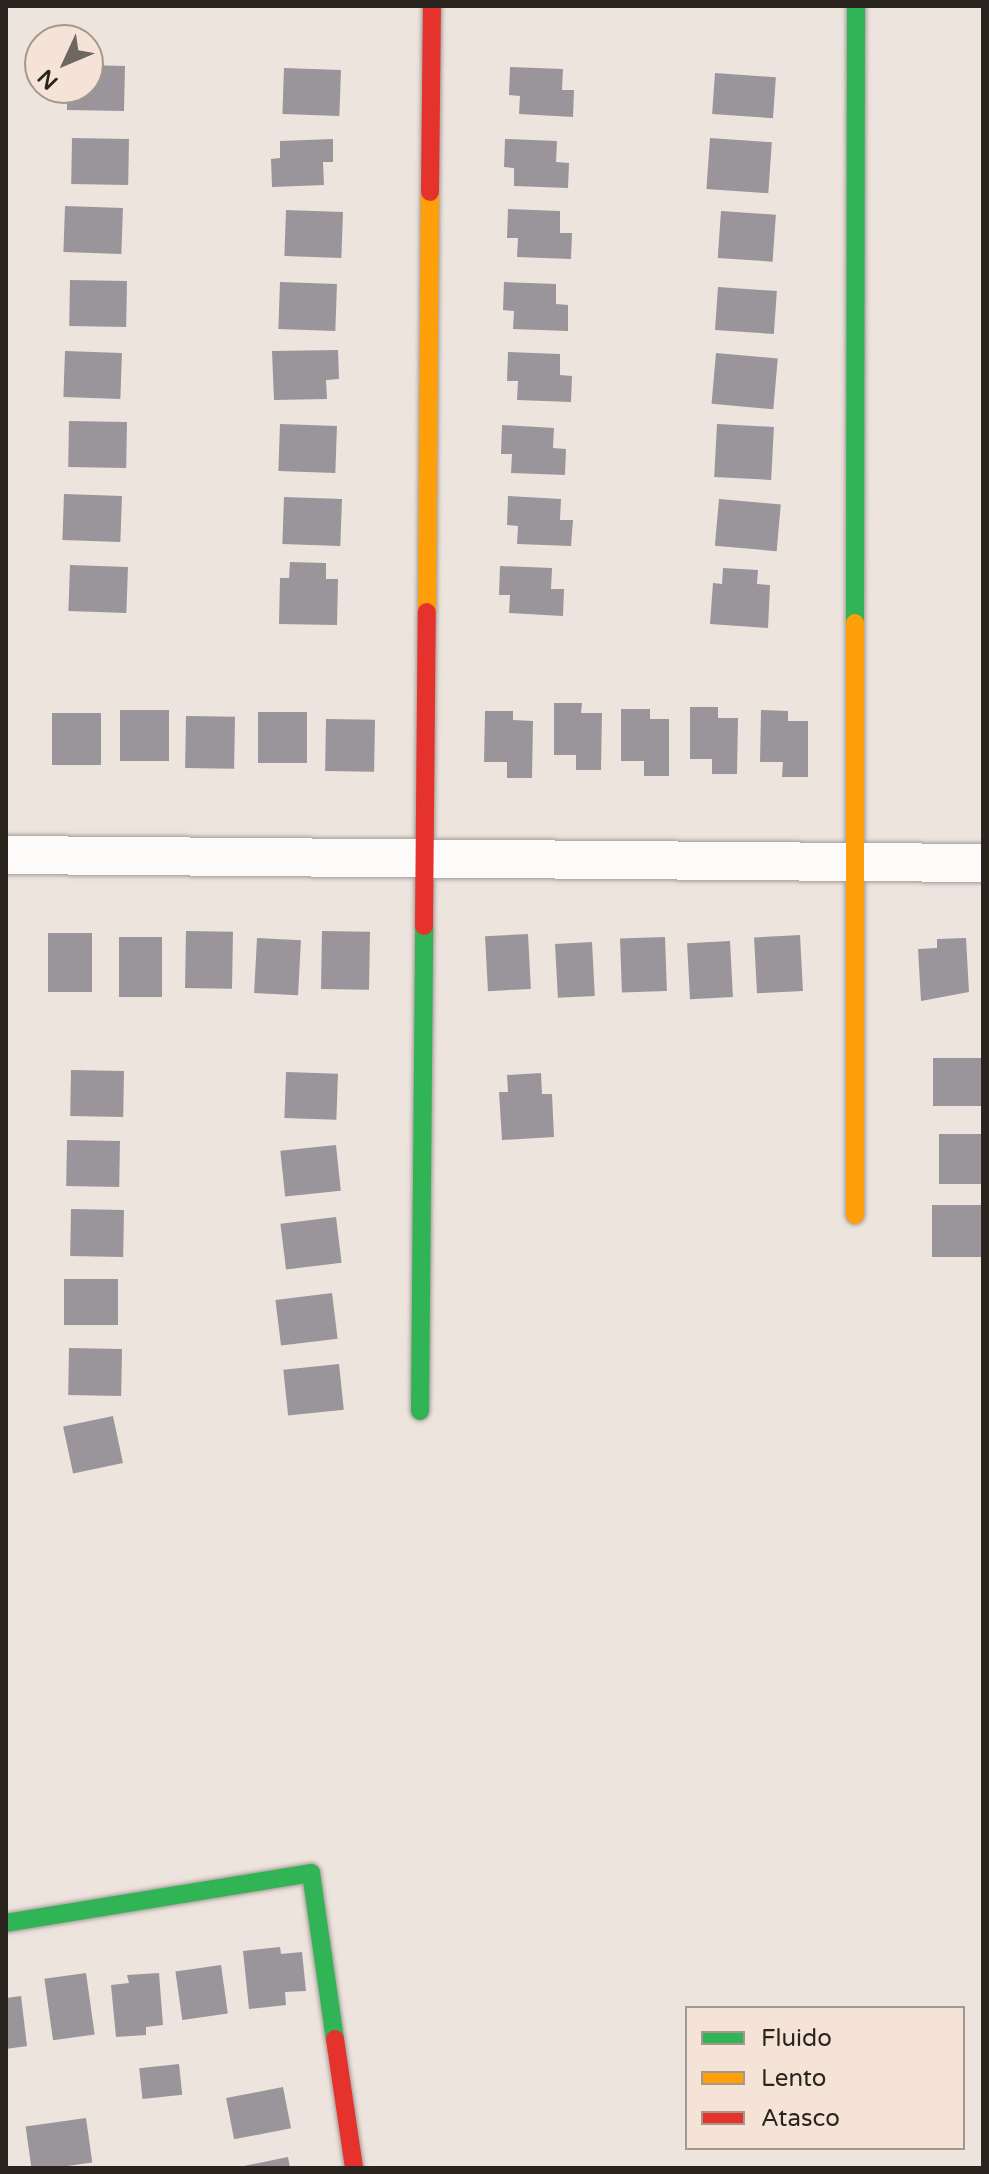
<!DOCTYPE html>
<style>
body{margin:0}
#map{position:relative;width:989px;height:2174px;overflow:hidden;background:#eee4de;font-family:"Varela Round",sans-serif}
div>[style]{position:absolute}
[style*='--x']{left:calc(var(--x)*1px);top:calc(var(--y)*1px);width:calc(var(--w)*1px);rotate:calc(var(--a)*1deg)}
.building>*{inset:0;background:#99959b;transform-origin:0 0}
.roads{filter:drop-shadow(0 0 2px #a39c97) drop-shadow(0 0 2px #a39c97)}
.street>*{height:38px;margin:-19px;padding:0 19px;transform-origin:19px;border-radius:19px;background:#fcfbfa}
.fast>*{height:18px;margin:-9px;padding:0 9px;transform-origin:9px;border-radius:9px;background:#30b455}
.slow>*{height:18px;margin:-9px;padding:0 9px;transform-origin:9px;border-radius:9px;background:#ff9f0a}
.jam>*{height:18px;margin:-9px;padding:0 9px;transform-origin:9px;border-radius:9px;background:#e5322d}
span{translate:-50% -50%;white-space:nowrap;text-align:center;line-height:1.15;-webkit-text-stroke:8px #f5e3d7;paint-order:stroke}
.frame{position:absolute;inset:0;border:8px solid #2a241f;pointer-events:none}
.legend{position:absolute;left:685px;top:2006px;width:280px;height:144px;box-sizing:border-box;background:#f5e3d7;border:2px solid #a4978d;margin:0;padding:10px 14px;list-style:none;font-size:24px;color:#2a241f}
.legend li{display:flex;align-items:center;gap:16px;height:40px}
.legend b{width:40px;border:2px solid #a4978d}
.north{position:absolute;left:24px;top:24px;width:80px;height:80px;box-sizing:border-box;background:#f5e3d7;border:2px solid #a4978d;border-radius:50%;rotate:226deg;font-size:22px;font-weight:700;line-height:32px;text-align:center;color:#2a241f}
.north::after{content:'';display:block;margin:auto;width:28px;height:36px;background:#6f6762;clip-path:polygon(50% 0,100% 100%,50% 72%,0 100%)}
</style>
<div id="map">
<div class="building">
<i style="clip-path:polygon(88px 65px,125px 66px,124px 111px,67px 110px,67px 88px,88px 88px)"></i>
<i style="clip-path:polygon(510px 67px,563px 69px,562px 90px,574px 90px,573px 117px,519px 114px,520px 96px,509px 95px)"></i>
<i style="left:284px;top:68px;width:57px;height:46px;rotate:2deg"></i>
<i style="left:715px;top:73px;width:61px;height:41px;rotate:4deg"></i>
<i style="left:72px;top:138px;width:57px;height:46px;rotate:1deg"></i>
<i style="left:710px;top:138px;width:62px;height:51px;rotate:4deg"></i>
<i style="clip-path:polygon(333px 139px,333px 162px,323px 162px,324px 185px,272px 187px,271px 159px,280px 158px,280px 141px)"></i>
<i style="clip-path:polygon(505px 139px,557px 141px,556px 162px,569px 163px,568px 188px,514px 186px,514px 168px,504px 167px)"></i>
<i style="left:65px;top:206px;width:58px;height:46px;rotate:2deg"></i>
<i style="clip-path:polygon(508px 209px,560px 211px,560px 233px,572px 233px,571px 259px,517px 257px,518px 238px,507px 238px)"></i>
<i style="left:286px;top:210px;width:57px;height:46px;rotate:2deg"></i>
<i style="left:721px;top:211px;width:55px;height:47px;rotate:4deg"></i>
<i style="left:70px;top:280px;width:57px;height:46px;rotate:1deg"></i>
<i style="left:280px;top:282px;width:57px;height:47px;rotate:2deg"></i>
<i style="clip-path:polygon(504px 282px,556px 284px,556px 304px,568px 305px,568px 331px,513px 329px,514px 311px,503px 310px)"></i>
<i style="left:718px;top:287px;width:59px;height:43px;rotate:4deg"></i>
<i style="clip-path:polygon(338px 350px,339px 379px,326px 380px,327px 399px,274px 400px,272px 351px)"></i>
<i style="left:65px;top:351px;width:57px;height:46px;rotate:2deg"></i>
<i style="clip-path:polygon(508px 352px,560px 354px,560px 375px,572px 376px,571px 402px,517px 400px,518px 381px,507px 381px)"></i>
<i style="left:716px;top:353px;width:62px;height:51px;rotate:5deg"></i>
<i style="left:69px;top:421px;width:58px;height:46px;rotate:1deg"></i>
<i style="left:280px;top:424px;width:57px;height:47px;rotate:2deg"></i>
<i style="left:717px;top:424px;width:57px;height:53px;rotate:3deg"></i>
<i style="clip-path:polygon(502px 425px,554px 428px,553px 448px,566px 449px,565px 475px,511px 473px,512px 454px,501px 454px)"></i>
<i style="left:64px;top:494px;width:58px;height:46px;rotate:2deg"></i>
<i style="clip-path:polygon(508px 496px,561px 499px,560px 520px,573px 520px,571px 546px,517px 544px,518px 526px,507px 525px)"></i>
<i style="left:284px;top:497px;width:58px;height:47px;rotate:2deg"></i>
<i style="left:719px;top:499px;width:62px;height:47px;rotate:5deg"></i>
<i style="clip-path:polygon(290px 562px,326px 563px,326px 579px,338px 579px,337px 625px,279px 624px,280px 578px,289px 578px)"></i>
<i style="left:70px;top:565px;width:58px;height:46px;rotate:2deg"></i>
<i style="clip-path:polygon(500px 566px,552px 568px,551px 589px,564px 589px,563px 616px,509px 613px,510px 595px,499px 595px)"></i>
<i style="clip-path:polygon(723px 568px,758px 570px,757px 584px,770px 585px,768px 628px,710px 624px,713px 583px,722px 584px)"></i>
<i style="clip-path:polygon(554px 703px,582px 703px,581px 713px,602px 713px,601px 770px,576px 770px,576px 755px,554px 755px)"></i>
<i style="clip-path:polygon(690px 707px,718px 707px,718px 718px,738px 718px,737px 774px,712px 774px,712px 759px,690px 759px)"></i>
<i style="clip-path:polygon(621px 709px,650px 709px,650px 719px,669px 719px,669px 776px,644px 776px,644px 761px,621px 761px)"></i>
<i style="left:120px;top:710px;width:49px;height:51px"></i>
<i style="clip-path:polygon(761px 710px,788px 711px,788px 721px,808px 721px,808px 777px,782px 777px,783px 762px,760px 762px)"></i>
<i style="clip-path:polygon(485px 711px,513px 711px,513px 720px,533px 721px,532px 778px,507px 778px,507px 762px,484px 762px)"></i>
<i style="left:258px;top:712px;width:49px;height:51px"></i>
<i style="left:52px;top:713px;width:49px;height:52px"></i>
<i style="left:186px;top:716px;width:49px;height:52px;rotate:1deg"></i>
<i style="left:326px;top:719px;width:49px;height:52px;rotate:1deg"></i>
<i style="left:186px;top:931px;width:47px;height:57px;rotate:1deg"></i>
<i style="left:322px;top:931px;width:48px;height:58px;rotate:1deg"></i>
<i style="left:48px;top:933px;width:44px;height:59px"></i>
<i style="left:528px;top:934px;width:55px;height:43px;rotate:87deg"></i>
<i style="left:800px;top:935px;width:56px;height:46px;rotate:87deg"></i>
<i style="left:119px;top:937px;width:43px;height:60px"></i>
<i style="left:665px;top:937px;width:54px;height:45px;rotate:88deg"></i>
<i style="left:257px;top:938px;width:44px;height:55px;rotate:3deg"></i>
<i style="clip-path:polygon(966px 938px,969px 992px,921px 1001px,918px 949px,937px 948px,937px 939px)"></i>
<i style="left:730px;top:941px;width:56px;height:43px;rotate:87deg"></i>
<i style="left:592px;top:942px;width:54px;height:37px;rotate:87deg"></i>
<i style="left:983px;top:1058px;width:48px;height:50px;rotate:90deg"></i>
<i style="left:71px;top:1070px;width:53px;height:46px;rotate:1deg"></i>
<i style="left:286px;top:1072px;width:52px;height:46px;rotate:2deg"></i>
<i style="clip-path:polygon(541px 1073px,542px 1094px,552px 1094px,554px 1137px,502px 1140px,499px 1092px,508px 1092px,507px 1075px)"></i>
<i style="left:983px;top:1134px;width:50px;height:44px;rotate:90deg"></i>
<i style="left:67px;top:1140px;width:53px;height:46px;rotate:1deg"></i>
<i style="left:336px;top:1145px;width:46px;height:56px;rotate:84deg"></i>
<i style="left:983px;top:1205px;width:52px;height:51px;rotate:90deg"></i>
<i style="left:71px;top:1209px;width:53px;height:47px;rotate:1deg"></i>
<i style="left:336px;top:1217px;width:46px;height:56px;rotate:83deg"></i>
<i style="left:64px;top:1279px;width:54px;height:46px"></i>
<i style="left:332px;top:1293px;width:46px;height:57px;rotate:83deg"></i>
<i style="left:69px;top:1348px;width:53px;height:47px;rotate:1deg"></i>
<i style="left:339px;top:1364px;width:46px;height:56px;rotate:84deg"></i>
<i style="left:113px;top:1416px;width:48px;height:51px;rotate:78deg"></i>
<i style="clip-path:polygon(280px 1947px,281px 1954px,302px 1952px,306px 1991px,285px 1992px,286px 2005px,249px 2009px,243px 1951px)"></i>
<i style="left:221px;top:1965px;width:49px;height:46px;rotate:82deg"></i>
<i style="left:86px;top:1973px;width:62px;height:42px;rotate:82deg"></i>
<i style="clip-path:polygon(159px 1973px,163px 2025px,146px 2027px,146px 2035px,116px 2037px,111px 1985px,129px 1983px,127px 1975px)"></i>
<i style="clip-path:polygon(21px 1996px,27px 2046px,6px 2049px,6px 1998px)"></i>
<i style="left:179px;top:2064px;width:31px;height:40px;rotate:84deg"></i>
<i style="left:283px;top:2087px;width:42px;height:58px;rotate:79deg"></i>
<i style="left:86px;top:2118px;width:45px;height:61px;rotate:82deg"></i>
<i style="clip-path:polygon(288px 2157px,290px 2168px,239px 2168px,239px 2167px)"></i>
</div>
<div class="roads">
<div class="street">
<i style="--x:6;--y:855;--w:977;--a:0.47"></i>
</div>
<div class="fast">
<i style="--x:855;--y:623;--w:617;--a:-89.91"></i>
<i style="--x:420;--y:1411;--w:485;--a:-89.5"></i>
<i style="--x:6;--y:1923;--w:309;--a:-9.3"></i>
<i style="--x:311;--y:1873;--w:168;--a:81.8"></i>
</div>
<div class="slow">
<i style="--x:427;--y:612;--w:420;--a:-89.6"></i>
<i style="--x:855;--y:1215;--w:592;--a:-90"></i>
</div>
<div class="jam">
<i style="--x:430;--y:192;--w:186;--a:-89.4"></i>
<i style="--x:424;--y:926;--w:314;--a:-89.5"></i>
<i style="--x:335;--y:2039;--w:130;--a:81.6"></i>
</div>
</div>
<div class="frame"></div>
<ul class="legend">
<li><b style="height:10px;background:#30b455"></b>Fluido</li>
<li><b style="height:10px;background:#ff9f0a"></b>Lento</li>
<li><b style="height:10px;background:#e5322d"></b>Atasco</li>
</ul>
<div class="north">N</div>
</div>
